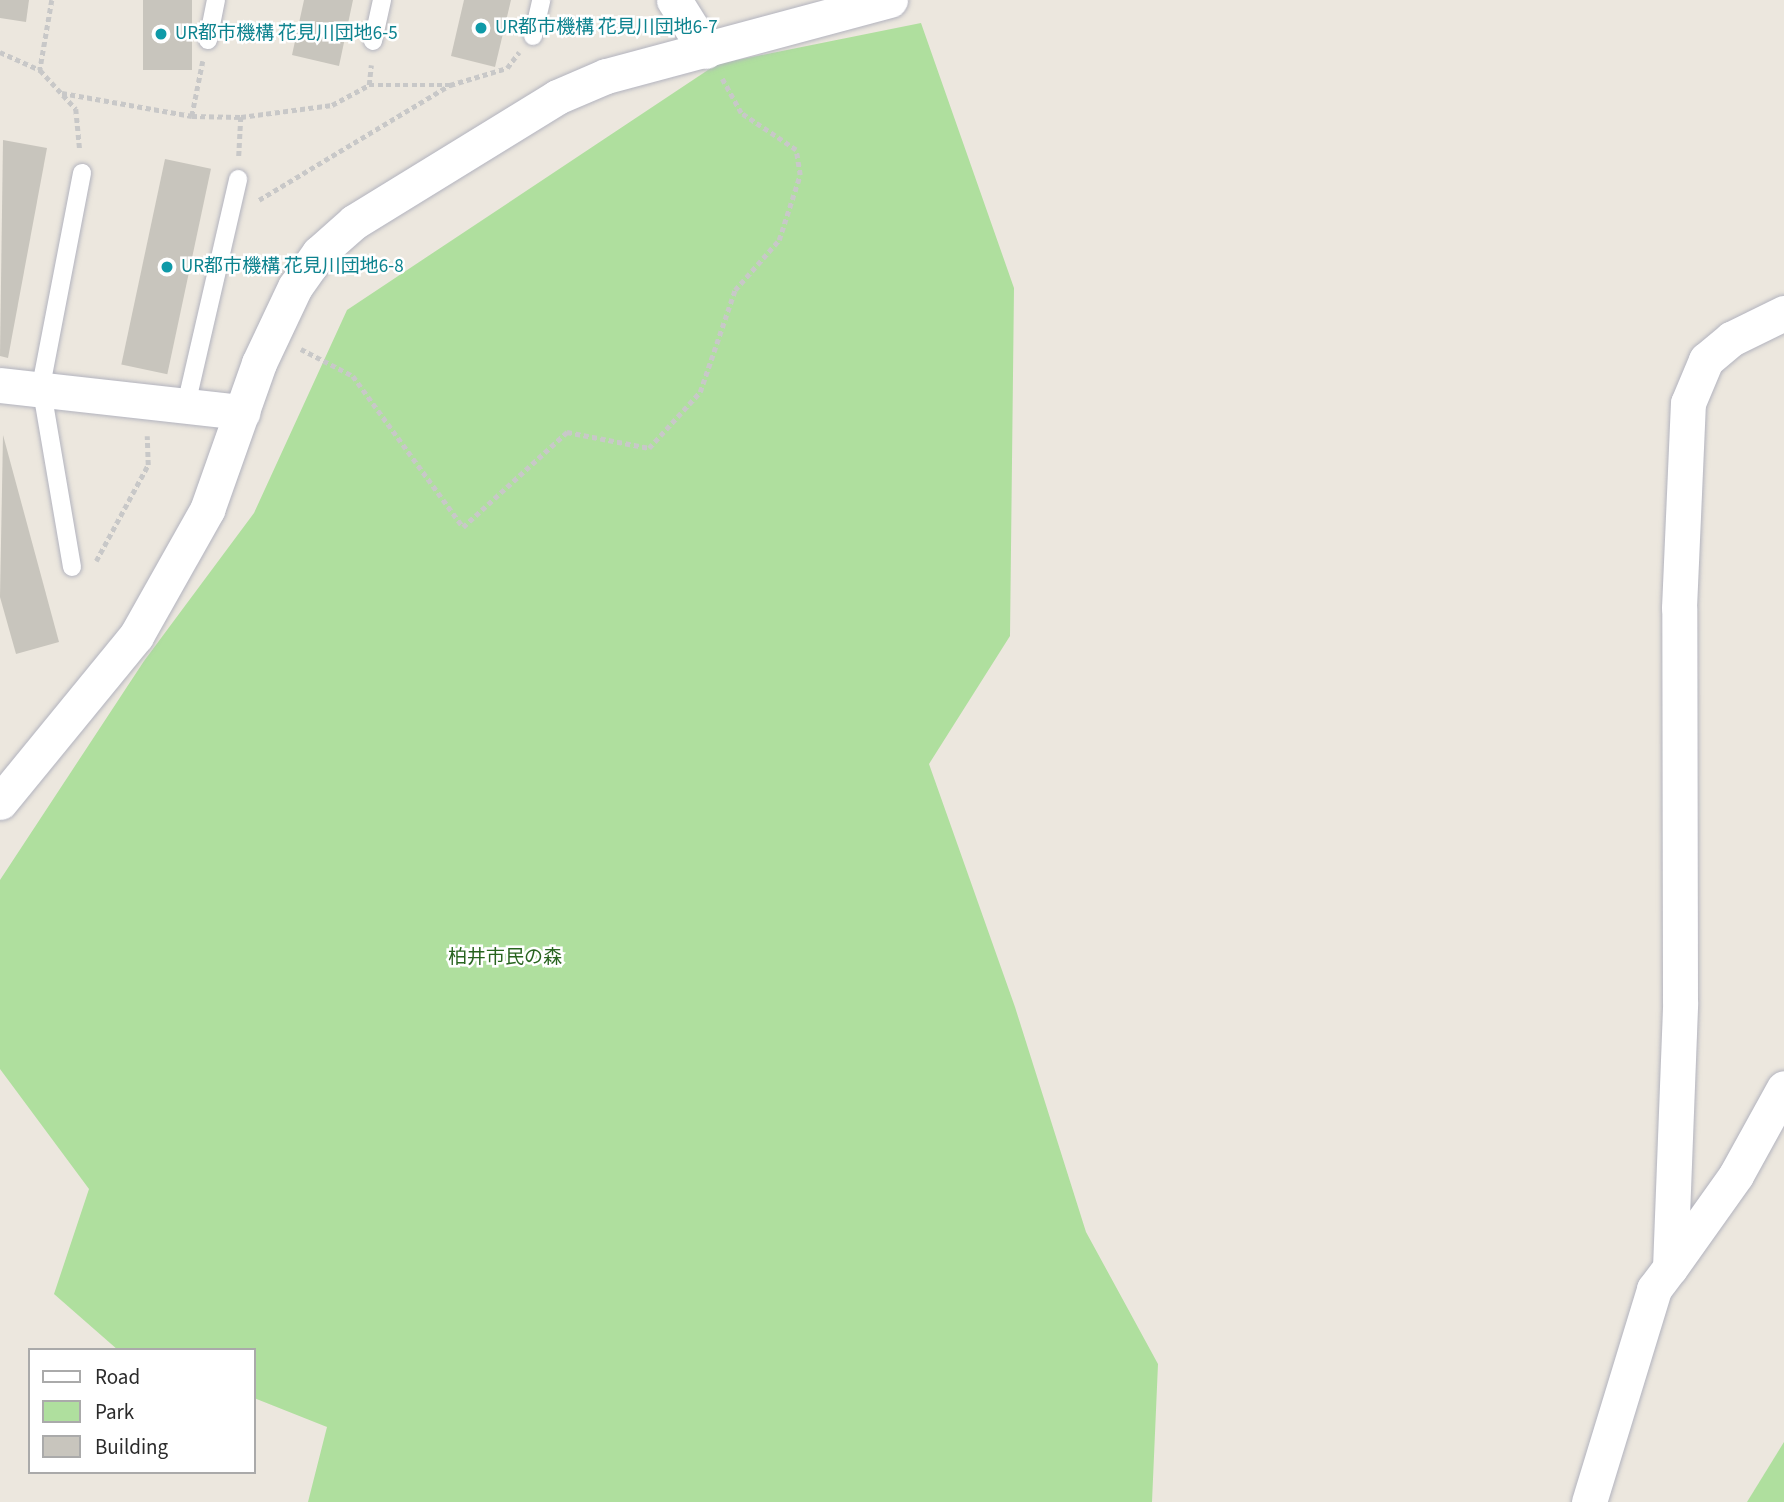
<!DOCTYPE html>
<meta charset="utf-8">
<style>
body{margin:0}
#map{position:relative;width:1784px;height:1502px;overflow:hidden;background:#ece7de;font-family:"Source Sans 3","Noto Sans JP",sans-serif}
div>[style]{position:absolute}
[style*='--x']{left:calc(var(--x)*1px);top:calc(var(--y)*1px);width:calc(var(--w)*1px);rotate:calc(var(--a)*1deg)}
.green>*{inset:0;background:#afdf9e}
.building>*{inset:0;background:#c8c5bd;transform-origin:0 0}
.path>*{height:4.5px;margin-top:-2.25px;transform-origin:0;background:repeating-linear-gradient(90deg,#c8c8c8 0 5px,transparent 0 8.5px)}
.roads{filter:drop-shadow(0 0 2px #b2b3be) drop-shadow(0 0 2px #b2b3be)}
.lane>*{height:18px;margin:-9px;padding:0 9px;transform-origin:9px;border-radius:9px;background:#fff}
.street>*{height:35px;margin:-17.5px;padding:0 17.5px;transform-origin:17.5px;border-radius:17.5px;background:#fff}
.dots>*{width:19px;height:19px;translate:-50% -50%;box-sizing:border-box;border:4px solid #fff;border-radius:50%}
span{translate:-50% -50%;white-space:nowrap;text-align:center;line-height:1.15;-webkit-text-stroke:5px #fff;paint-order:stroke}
.culture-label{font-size:19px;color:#0d838f}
.left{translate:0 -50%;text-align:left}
.park-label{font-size:19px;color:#28641f}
.legend{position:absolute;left:28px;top:1348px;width:228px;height:126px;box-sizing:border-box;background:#fff;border:2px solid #aaa;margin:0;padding:9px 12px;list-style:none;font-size:21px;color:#2b2b2b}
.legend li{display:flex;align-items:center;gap:14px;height:35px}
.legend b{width:35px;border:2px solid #aaa}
</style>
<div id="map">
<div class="green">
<i style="clip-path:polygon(921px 23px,1014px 288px,1010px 636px,929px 764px,1015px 1007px,1086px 1232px,1158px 1364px,1152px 1502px,308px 1502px,327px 1427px,254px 1398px,254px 1350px,118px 1350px,54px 1294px,89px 1189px,0 1069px,0 880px,144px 661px,254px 513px,347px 310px,717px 64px)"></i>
<i style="clip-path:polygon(1784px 1442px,1784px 1502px,1747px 1502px)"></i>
</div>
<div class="building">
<i style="clip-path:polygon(0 0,29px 0,26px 22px,0 18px)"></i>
<i style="left:143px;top:0;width:49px;height:70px"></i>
<i style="clip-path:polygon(304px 0,353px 0,339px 66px,292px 55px)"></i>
<i style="clip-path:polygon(464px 0,511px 0,495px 67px,451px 56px)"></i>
<i style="clip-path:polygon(3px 140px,47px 148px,8px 358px,0 356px)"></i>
<i style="left:165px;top:159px;width:47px;height:210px;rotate:12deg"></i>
<i style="clip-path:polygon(3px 435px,59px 642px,16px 654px,0 597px)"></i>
</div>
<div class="path">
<i style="--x:52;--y:0;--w:71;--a:99.7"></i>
<i style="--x:40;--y:70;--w:53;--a:47.3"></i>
<i style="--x:76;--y:109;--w:42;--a:84.6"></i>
<i style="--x:0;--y:52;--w:44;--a:24.2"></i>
<i style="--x:203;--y:61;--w:56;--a:101.3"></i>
<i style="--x:192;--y:116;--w:49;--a:1.2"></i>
<i style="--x:241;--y:117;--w:39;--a:93"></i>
<i style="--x:369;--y:85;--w:81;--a:0"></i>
<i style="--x:450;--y:85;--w:59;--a:-16.6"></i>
<i style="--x:507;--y:68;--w:20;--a:-53"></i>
<i style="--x:62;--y:93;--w:132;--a:10"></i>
<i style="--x:241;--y:117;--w:92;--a:-7.5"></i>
<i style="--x:332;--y:105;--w:42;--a:-28.4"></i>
<i style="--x:369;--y:85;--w:20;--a:-84"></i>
<i style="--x:259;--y:200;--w:223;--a:-31.1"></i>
<i style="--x:301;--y:349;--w:59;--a:27.4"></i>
<i style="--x:353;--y:376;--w:187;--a:53.9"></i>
<i style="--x:463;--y:527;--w:141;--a:-42.4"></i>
<i style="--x:567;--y:432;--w:84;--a:11"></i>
<i style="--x:649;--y:448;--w:76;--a:-47.7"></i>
<i style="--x:700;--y:392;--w:108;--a:-71.1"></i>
<i style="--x:735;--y:290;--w:67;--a:-48.7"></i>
<i style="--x:779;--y:240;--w:68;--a:-72.1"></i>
<i style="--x:800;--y:175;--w:25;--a:-99"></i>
<i style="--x:796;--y:150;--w:66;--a:-146.1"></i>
<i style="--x:741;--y:113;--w:39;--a:-119"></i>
<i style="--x:96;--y:561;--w:109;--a:-61.6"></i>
<i style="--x:148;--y:465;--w:29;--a:-92"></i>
</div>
<div class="roads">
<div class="lane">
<i style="--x:533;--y:36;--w:37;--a:-77"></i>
<i style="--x:208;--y:40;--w:41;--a:-78.7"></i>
<i style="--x:373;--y:41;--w:42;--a:-77.6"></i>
<i style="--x:186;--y:405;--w:232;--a:-77"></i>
<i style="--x:72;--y:567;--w:184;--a:-99.7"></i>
<i style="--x:41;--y:386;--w:217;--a:-79.1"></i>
</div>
<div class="street">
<i style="--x:674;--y:0;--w:60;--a:57.9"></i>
<i style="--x:0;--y:385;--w:244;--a:6.4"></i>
<i style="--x:0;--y:802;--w:215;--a:-50.7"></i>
<i style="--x:136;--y:636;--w:145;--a:-60.6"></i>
<i style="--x:207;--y:510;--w:156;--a:-70.5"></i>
<i style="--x:259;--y:363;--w:84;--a:-64.7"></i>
<i style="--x:295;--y:287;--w:42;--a:-54.8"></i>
<i style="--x:319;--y:253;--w:47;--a:-41.5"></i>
<i style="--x:354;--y:222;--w:238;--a:-31.6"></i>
<i style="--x:557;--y:97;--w:53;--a:-23.2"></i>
<i style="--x:606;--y:76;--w:294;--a:-15"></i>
<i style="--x:1670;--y:1268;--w:114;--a:-54.6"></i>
<i style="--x:1736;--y:1175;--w:99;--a:-61.1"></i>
<i style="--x:1589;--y:1502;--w:223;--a:-73"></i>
<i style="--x:1654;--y:1289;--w:26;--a:-53"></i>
<i style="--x:1670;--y:1268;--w:266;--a:-87.8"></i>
<i style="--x:1680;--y:1002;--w:394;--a:-90.1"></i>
<i style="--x:1679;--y:608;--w:205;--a:-87.5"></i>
<i style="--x:1688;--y:403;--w:47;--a:-67.3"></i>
<i style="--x:1706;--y:360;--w:33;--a:-40"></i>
<i style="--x:1731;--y:339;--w:59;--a:-26.1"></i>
</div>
</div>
<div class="dots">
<i style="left:481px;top:28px;background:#0f9aa8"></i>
<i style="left:161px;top:34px;background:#0f9aa8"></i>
<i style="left:167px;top:267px;background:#0f9aa8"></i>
</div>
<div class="culture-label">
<span class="left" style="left:495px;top:28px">UR都市機構 花見川団地6-7</span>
<span class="left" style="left:175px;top:34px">UR都市機構 花見川団地6-5</span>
<span class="left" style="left:181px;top:267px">UR都市機構 花見川団地6-8</span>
</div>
<div class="park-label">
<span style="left:505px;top:958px">柏井市民の森</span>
</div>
<ul class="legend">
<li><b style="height:9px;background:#fff"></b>Road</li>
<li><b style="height:19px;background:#afdf9e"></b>Park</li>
<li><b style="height:19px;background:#c8c5bd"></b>Building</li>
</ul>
</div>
